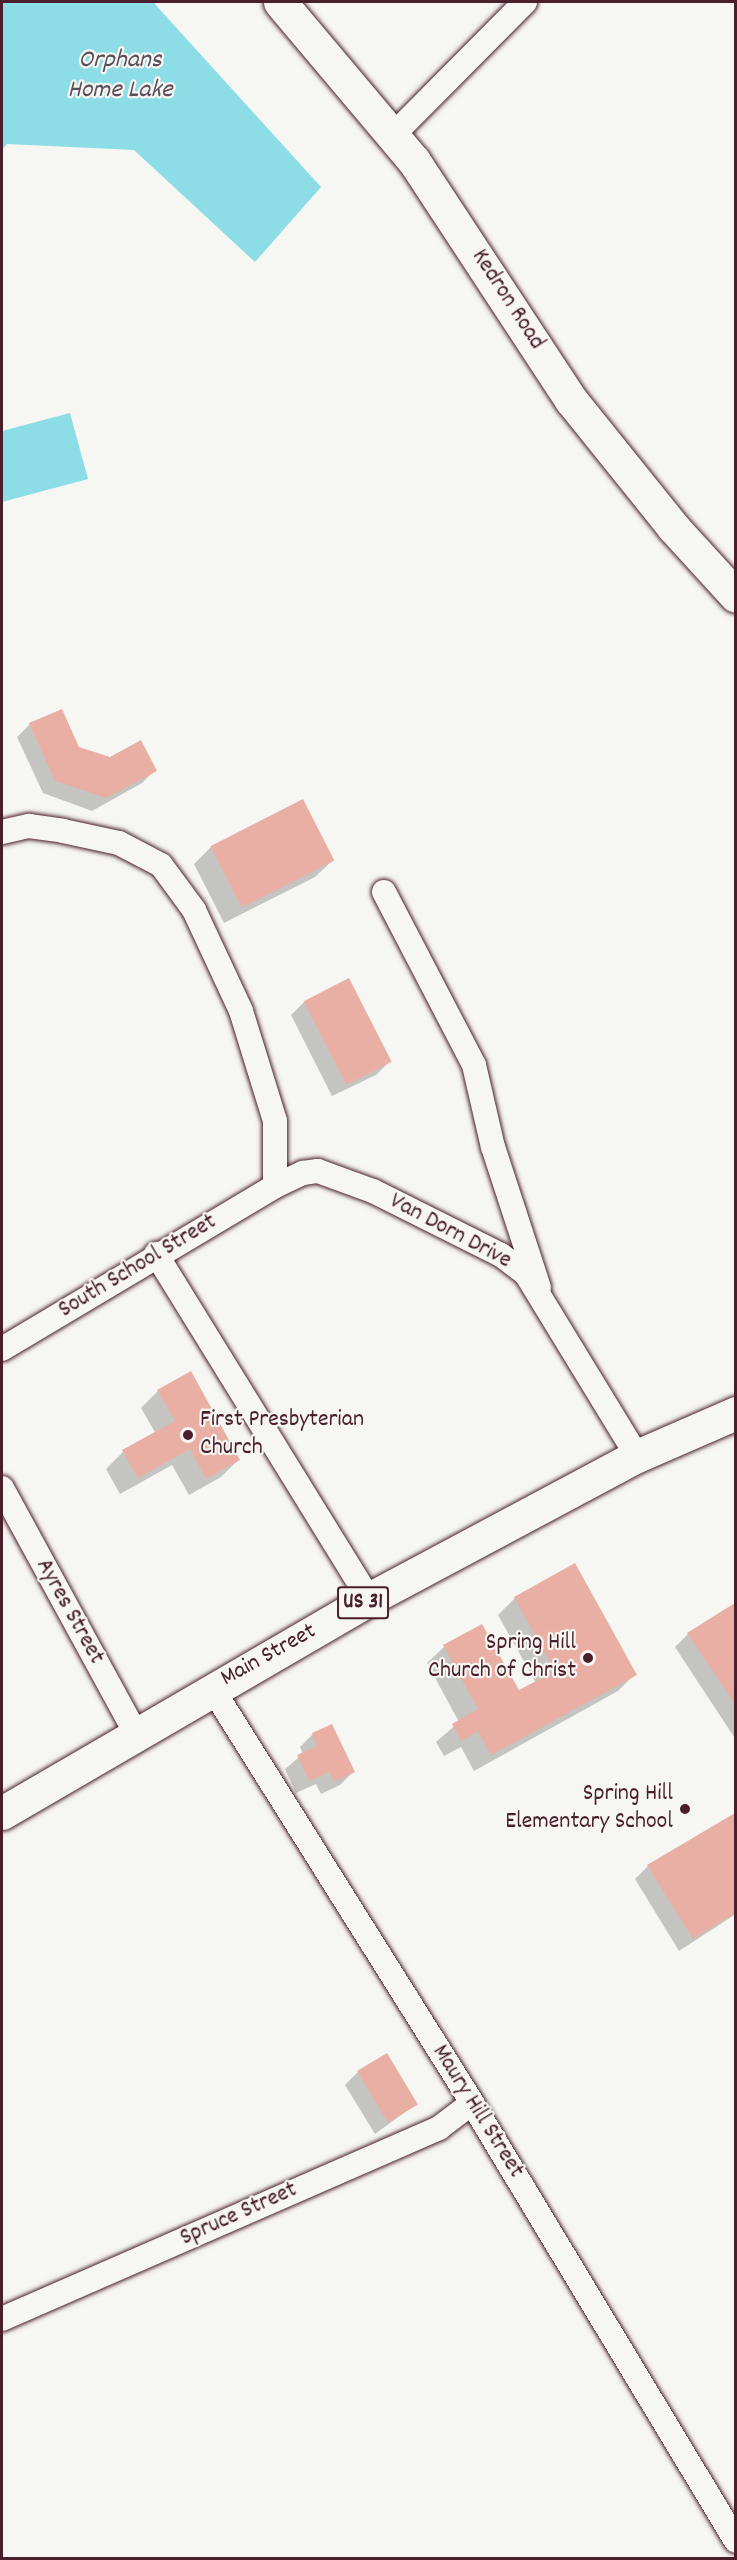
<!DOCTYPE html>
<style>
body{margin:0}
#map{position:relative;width:737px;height:2560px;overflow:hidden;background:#f6f6f2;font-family:Dekko,sans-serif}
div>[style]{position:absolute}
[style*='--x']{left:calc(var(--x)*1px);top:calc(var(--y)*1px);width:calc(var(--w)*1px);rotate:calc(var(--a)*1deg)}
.water>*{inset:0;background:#8cdde5}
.shadow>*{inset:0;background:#0003}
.building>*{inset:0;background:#e9afa4;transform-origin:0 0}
.roads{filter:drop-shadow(0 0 2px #4a1f2b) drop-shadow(0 0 2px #4a1f2b)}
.street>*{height:24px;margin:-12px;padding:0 12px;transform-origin:12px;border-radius:12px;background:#f6f6f2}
.secondary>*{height:33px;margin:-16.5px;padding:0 16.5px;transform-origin:16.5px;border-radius:16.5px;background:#f6f6f2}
.primary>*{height:33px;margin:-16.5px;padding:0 16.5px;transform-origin:16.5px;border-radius:16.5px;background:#f6f6f2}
.dots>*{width:16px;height:16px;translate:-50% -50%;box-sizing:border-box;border:3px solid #f6f6f2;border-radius:50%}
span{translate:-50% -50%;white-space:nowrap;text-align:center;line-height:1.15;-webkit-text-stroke:4.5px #f6f6f2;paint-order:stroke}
.shield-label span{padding:2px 4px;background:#f6f6f2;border:2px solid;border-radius:4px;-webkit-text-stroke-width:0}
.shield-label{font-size:22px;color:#4a1f2b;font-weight:700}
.street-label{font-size:24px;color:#4a1f2b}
.poi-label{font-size:24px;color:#4a1f2b}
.left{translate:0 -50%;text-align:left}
.right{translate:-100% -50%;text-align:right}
.water-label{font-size:26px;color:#5a4e5a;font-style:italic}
.frame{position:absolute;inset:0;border:3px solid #4a1f2b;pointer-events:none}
</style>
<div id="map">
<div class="water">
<i style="clip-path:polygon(2px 2px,153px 2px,321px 187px,255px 262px,134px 150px,7px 144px,2px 150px)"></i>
<i style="clip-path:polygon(70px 413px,88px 479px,2px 502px,2px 431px)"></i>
</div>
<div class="shadow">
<i style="clip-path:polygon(30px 724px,78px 748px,155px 770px,142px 783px,92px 811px,43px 793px,17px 737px)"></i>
<i style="clip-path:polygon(211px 847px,332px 861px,315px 877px,224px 923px,194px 864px)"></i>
<i style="clip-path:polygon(304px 1002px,389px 1062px,376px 1075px,332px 1096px,291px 1015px)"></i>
<i style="clip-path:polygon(158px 1391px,238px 1460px,221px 1477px,189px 1495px,172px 1465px,120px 1494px,106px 1469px,123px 1452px,156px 1434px,141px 1408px)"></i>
<i style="clip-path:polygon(515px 1598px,635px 1674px,618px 1691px,474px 1771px,461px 1747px,444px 1756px,436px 1742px,459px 1722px,427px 1663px,444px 1647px,481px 1626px,518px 1692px,536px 1683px,498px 1615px)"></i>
<i style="clip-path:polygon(736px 1605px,736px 1740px,675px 1647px,688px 1634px)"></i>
<i style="clip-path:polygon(313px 1734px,353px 1772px,340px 1785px,321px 1794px,316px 1784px,296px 1793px,285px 1769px,303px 1754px,300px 1747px)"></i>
<i style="clip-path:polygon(736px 1814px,736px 1914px,679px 1951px,635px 1879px,648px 1866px)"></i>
<i style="clip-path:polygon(358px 2072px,416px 2104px,375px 2134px,345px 2085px)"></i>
</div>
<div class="building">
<i style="clip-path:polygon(62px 709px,79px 747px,110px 757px,141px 740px,157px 771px,106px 798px,55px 781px,29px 723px)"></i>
<i style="left:303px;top:799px;width:69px;height:104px;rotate:63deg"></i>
<i style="left:349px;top:978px;width:94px;height:51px;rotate:63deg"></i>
<i style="clip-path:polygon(191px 1371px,240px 1460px,206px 1479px,190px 1449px,138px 1478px,122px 1450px,175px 1421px,157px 1390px)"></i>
<i style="clip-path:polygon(575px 1563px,637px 1675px,491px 1755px,478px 1731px,461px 1741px,452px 1724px,478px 1709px,443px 1645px,482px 1624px,519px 1690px,555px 1671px,514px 1597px)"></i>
<i style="clip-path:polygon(735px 1603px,735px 1704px,687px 1633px)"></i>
<i style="clip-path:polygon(332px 1724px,355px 1772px,334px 1782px,329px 1772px,309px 1781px,297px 1755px,317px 1746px,312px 1733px)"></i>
<i style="clip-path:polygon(735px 1813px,735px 1913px,693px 1939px,647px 1865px)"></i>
<i style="left:387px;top:2053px;width:60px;height:35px;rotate:59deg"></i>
</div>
<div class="roads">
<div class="street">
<i style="--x:394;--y:134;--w:186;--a:-45.2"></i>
<i style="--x:2;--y:832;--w:28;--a:-13"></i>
<i style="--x:29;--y:826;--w:34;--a:8"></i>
<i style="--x:63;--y:831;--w:57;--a:12.1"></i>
<i style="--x:119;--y:843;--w:47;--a:27.6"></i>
<i style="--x:161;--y:865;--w:56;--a:53.7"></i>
<i style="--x:194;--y:910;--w:111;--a:65"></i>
<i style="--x:241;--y:1011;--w:115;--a:72.8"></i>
<i style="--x:275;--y:1121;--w:65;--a:90"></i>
<i style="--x:384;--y:892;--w:195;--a:62.5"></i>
<i style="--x:474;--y:1065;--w:84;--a:77"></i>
<i style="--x:493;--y:1147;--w:148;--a:71.9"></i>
<i style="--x:156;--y:1254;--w:405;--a:58.3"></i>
<i style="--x:2;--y:1349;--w:318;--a:-30.8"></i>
<i style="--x:275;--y:1186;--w:31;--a:-25"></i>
<i style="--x:303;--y:1173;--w:15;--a:-8"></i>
<i style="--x:318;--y:1171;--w:59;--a:20"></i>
<i style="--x:373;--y:1191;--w:143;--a:26.6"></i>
<i style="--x:501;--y:1255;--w:31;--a:37"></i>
<i style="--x:526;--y:1274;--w:213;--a:58.6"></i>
<i style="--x:2;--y:1488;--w:282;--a:61.4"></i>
<i style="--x:212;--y:1688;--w:490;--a:57.9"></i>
<i style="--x:472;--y:2103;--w:511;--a:58.92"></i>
<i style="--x:2;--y:2319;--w:477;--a:-23.6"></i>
<i style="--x:439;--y:2128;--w:41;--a:-37.1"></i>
</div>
<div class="secondary">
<i style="--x:280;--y:2;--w:208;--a:49.9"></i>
<i style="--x:414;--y:161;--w:286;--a:56.7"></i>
<i style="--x:571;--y:400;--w:163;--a:51.2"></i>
<i style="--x:673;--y:527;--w:93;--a:47.6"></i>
</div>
<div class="primary">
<i style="--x:2;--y:1813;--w:425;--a:-30.2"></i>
<i style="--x:369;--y:1599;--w:304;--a:-28.1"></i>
<i style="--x:637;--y:1456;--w:108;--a:-23.5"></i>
</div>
</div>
<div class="dots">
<i style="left:188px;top:1435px;background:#4a1f2b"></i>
<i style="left:588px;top:1658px;background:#4a1f2b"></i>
<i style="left:685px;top:1809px;background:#4a1f2b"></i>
</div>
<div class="shield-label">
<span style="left:363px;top:1603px">US 31</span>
</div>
<div class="street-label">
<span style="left:507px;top:300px;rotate:57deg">Kedron Road</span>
<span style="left:450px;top:1232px;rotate:28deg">Van Dorn Drive</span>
<span style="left:138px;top:1267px;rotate:-31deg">South School Street</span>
<span style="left:69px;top:1612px;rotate:61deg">Ayres Street</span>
<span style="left:269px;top:1656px;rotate:-29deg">Main Street</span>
<span style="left:477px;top:2112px;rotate:58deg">Maury Hill Street</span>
<span style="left:239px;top:2215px;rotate:-24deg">Spruce Street</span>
</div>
<div class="poi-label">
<span class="left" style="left:200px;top:1435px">First Presbyterian<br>Church</span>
<span class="right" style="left:576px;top:1658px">Spring Hill<br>Church of Christ</span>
<span class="right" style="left:673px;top:1809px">Spring Hill<br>Elementary School</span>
</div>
<div class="water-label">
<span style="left:120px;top:76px">Orphans<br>Home Lake</span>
</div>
<div class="frame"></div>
</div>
